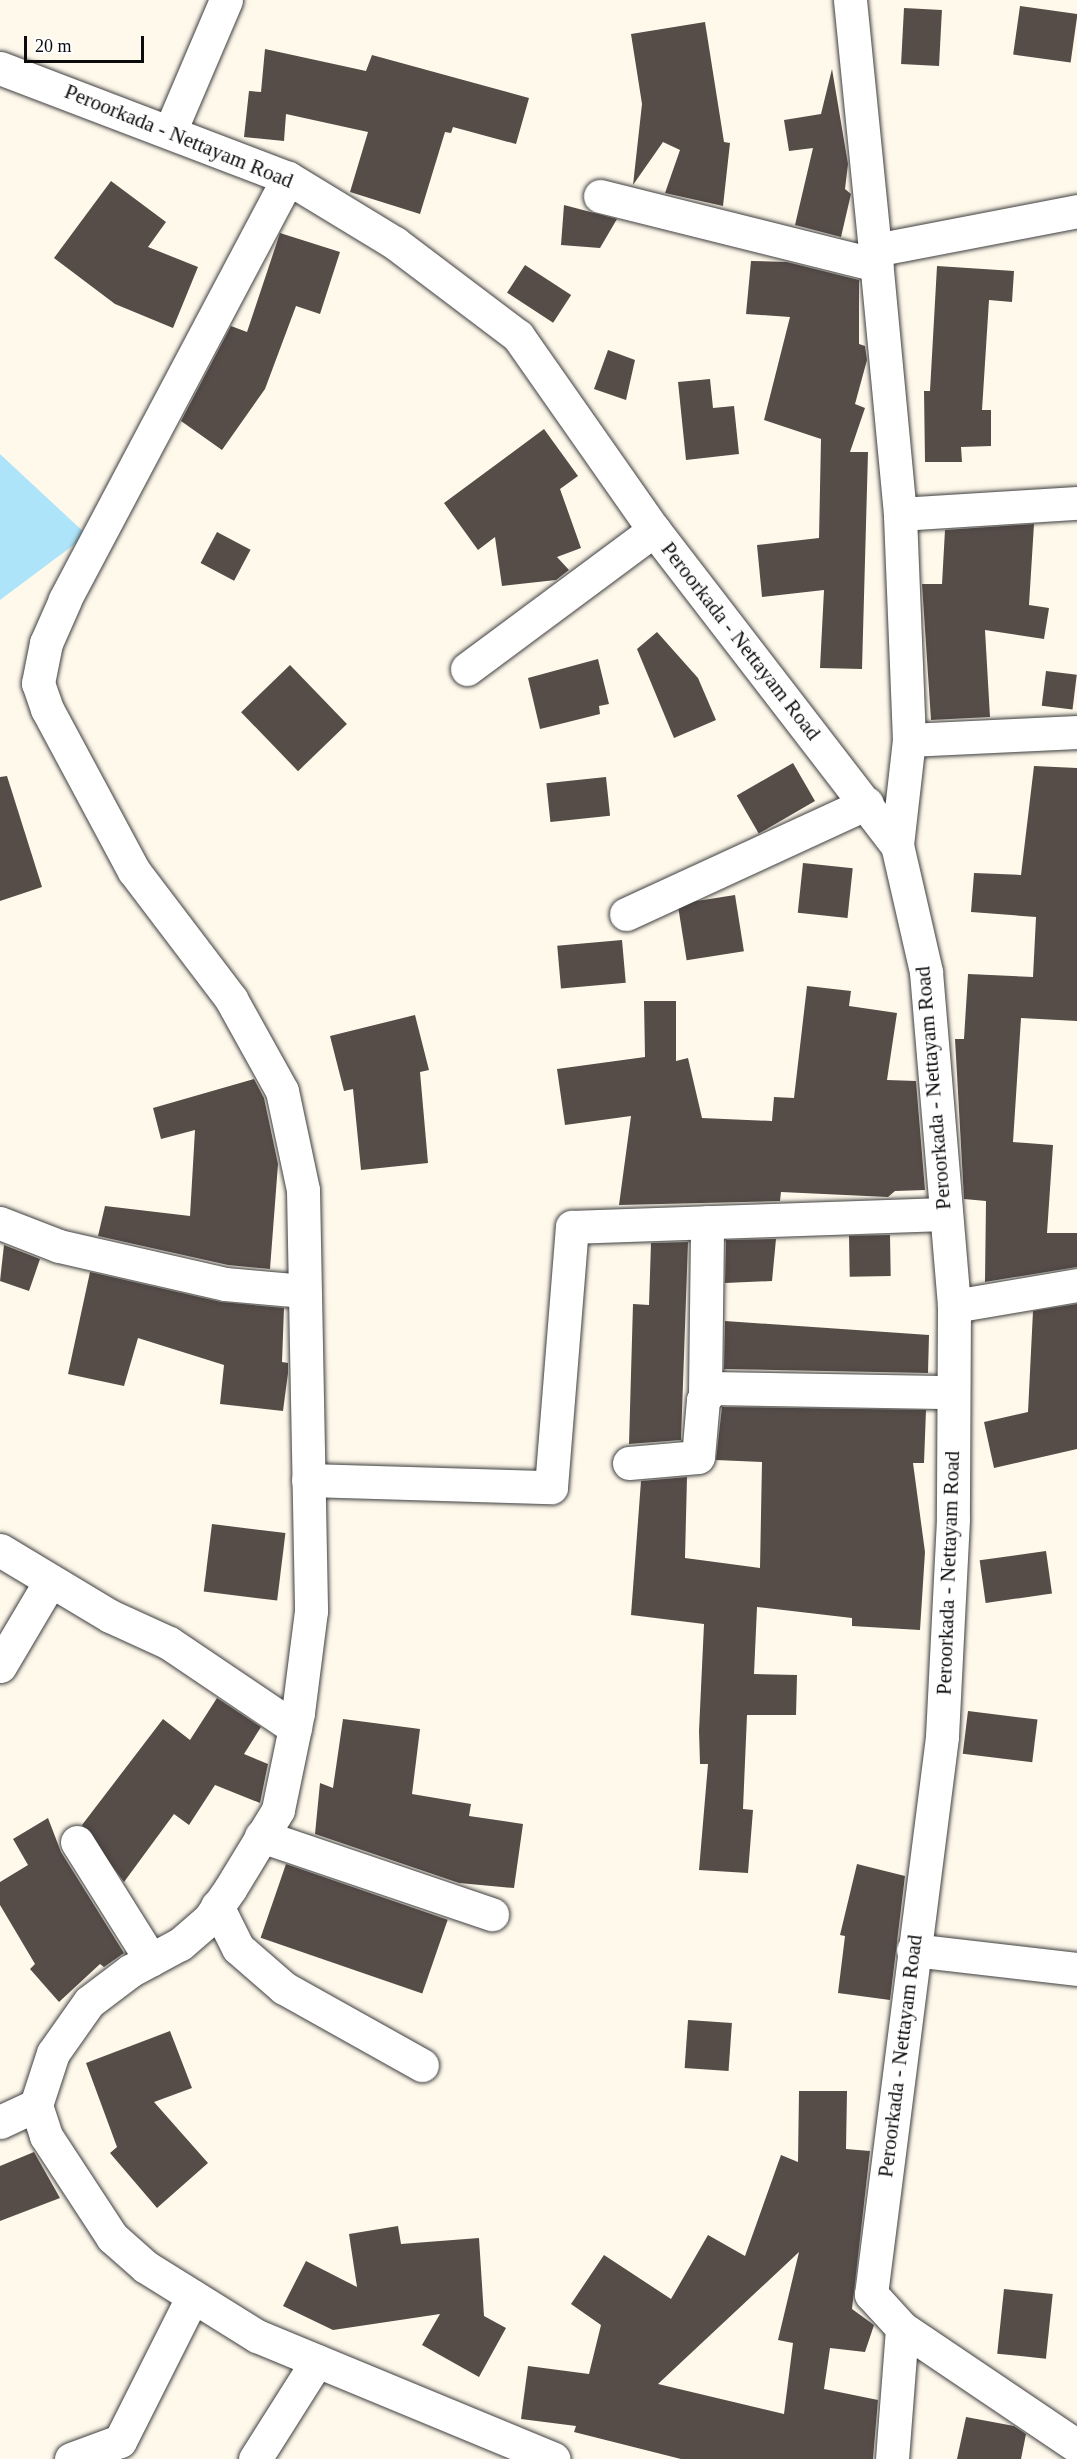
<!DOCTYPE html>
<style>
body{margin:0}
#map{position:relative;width:1077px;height:2459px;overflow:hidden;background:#fff9ec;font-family:Georgia,serif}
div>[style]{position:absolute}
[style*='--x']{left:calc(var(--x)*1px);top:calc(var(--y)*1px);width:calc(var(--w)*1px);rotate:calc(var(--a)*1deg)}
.water>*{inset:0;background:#aee4f9}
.building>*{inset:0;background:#564c48;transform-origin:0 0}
.roads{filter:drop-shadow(0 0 2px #3f3f3f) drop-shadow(0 0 2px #3f3f3f)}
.minor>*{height:33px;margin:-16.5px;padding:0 16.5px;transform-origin:16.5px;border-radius:16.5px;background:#fff}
span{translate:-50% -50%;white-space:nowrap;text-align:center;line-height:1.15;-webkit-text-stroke:6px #fff;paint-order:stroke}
.street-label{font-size:21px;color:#0c0c0c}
.scale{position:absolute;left:24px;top:36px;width:120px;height:27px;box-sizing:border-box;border:3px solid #0c0c0c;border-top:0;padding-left:8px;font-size:18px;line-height:21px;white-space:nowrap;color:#0c0c0c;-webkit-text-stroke:4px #fff;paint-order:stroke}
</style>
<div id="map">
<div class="water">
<i style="clip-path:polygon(0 454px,87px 535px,0 600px)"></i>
</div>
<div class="building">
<i style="left:1020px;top:6px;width:58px;height:49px;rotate:8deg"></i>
<i style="left:904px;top:8px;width:38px;height:56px;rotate:3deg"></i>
<i style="clip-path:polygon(705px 22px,724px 142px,730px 143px,723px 206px,665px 193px,680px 150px,663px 142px,633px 185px,642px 104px,631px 34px)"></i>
<i style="clip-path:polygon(265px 49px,366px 71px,372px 55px,529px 98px,516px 144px,453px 127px,451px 133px,445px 132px,420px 214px,350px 192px,368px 132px,286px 114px,284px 141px,244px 137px,249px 91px,261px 92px)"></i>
<i style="clip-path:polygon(832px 69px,848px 164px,845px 189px,851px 194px,841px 237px,795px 225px,813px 148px,789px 151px,784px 120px,821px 114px)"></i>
<i style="clip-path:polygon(111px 181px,166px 222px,148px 247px,198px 267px,173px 328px,115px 304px,54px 258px)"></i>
<i style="clip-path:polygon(564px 205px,617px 219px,600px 248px,561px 245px)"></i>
<i style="clip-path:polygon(280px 233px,340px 252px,320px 314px,296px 306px,265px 389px,222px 450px,181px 421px,231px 326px,247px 332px)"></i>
<i style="clip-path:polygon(751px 261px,787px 262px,859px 280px,859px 344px,865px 346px,867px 360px,855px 404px,865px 408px,850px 452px,868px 452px,862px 669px,820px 668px,824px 590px,762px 597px,757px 545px,819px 538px,821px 439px,764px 420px,790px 317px,746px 314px)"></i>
<i style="left:525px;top:265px;width:55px;height:33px;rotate:33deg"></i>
<i style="clip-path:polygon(937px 266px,1014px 271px,1012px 302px,989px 300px,982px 410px,991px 410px,991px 446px,961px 447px,962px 462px,925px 462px,924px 391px,930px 391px)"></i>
<i style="clip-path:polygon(608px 350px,635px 360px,626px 400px,594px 389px)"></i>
<i style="clip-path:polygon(710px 379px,713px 408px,734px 406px,739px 454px,686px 460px,678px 382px)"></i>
<i style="clip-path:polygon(544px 429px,578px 476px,560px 489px,581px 548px,557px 557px,569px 570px,556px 580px,502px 586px,495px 537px,478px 550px,444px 503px)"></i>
<i style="clip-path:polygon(1034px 524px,1029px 605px,1049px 608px,1044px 639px,985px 630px,990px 717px,931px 720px,922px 584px,942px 584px,945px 530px)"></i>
<i style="left:217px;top:532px;width:38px;height:35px;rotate:28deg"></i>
<i style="clip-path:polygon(657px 632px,698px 678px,716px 720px,674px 738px,637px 649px)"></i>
<i style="clip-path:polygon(598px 659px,609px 704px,599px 706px,600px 714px,540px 729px,528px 678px)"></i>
<i style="left:290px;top:665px;width:82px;height:68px;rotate:46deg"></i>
<i style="left:1046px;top:671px;width:31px;height:35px;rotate:7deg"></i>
<i style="left:793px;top:763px;width:44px;height:65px;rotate:60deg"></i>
<i style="clip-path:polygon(1034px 766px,1077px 768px,1077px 1021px,1021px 1018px,1013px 1142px,1053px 1145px,1047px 1233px,1077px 1233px,1077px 1267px,985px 1282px,986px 1201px,964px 1199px,955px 1039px,964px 1039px,968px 974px,1033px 977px,1036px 917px,971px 912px,974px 873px,1021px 875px)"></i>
<i style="clip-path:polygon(7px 776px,42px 887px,0 901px,0 777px)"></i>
<i style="left:606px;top:777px;width:39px;height:60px;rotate:84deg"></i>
<i style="left:803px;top:863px;width:50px;height:50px;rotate:6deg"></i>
<i style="left:735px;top:895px;width:57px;height:58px;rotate:81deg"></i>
<i style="left:622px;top:940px;width:43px;height:65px;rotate:85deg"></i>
<i style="clip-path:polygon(807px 986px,851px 991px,849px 1006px,897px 1013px,887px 1080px,916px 1081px,925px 1190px,895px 1191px,888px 1197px,781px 1192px,780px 1201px,619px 1205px,631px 1116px,565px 1125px,557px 1069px,645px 1057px,644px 1001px,676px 1001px,676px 1061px,688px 1058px,702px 1118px,772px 1121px,774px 1097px,794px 1098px)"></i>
<i style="clip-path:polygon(415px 1015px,429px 1070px,420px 1072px,428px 1163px,361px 1170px,353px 1089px,344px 1091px,330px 1036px)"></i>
<i style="clip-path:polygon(254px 1079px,264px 1098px,278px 1164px,270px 1269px,228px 1265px,98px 1236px,105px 1206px,190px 1216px,195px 1130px,161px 1139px,153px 1108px)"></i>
<i style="left:890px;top:1235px;width:41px;height:41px;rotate:89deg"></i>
<i style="clip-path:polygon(776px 1239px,772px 1281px,725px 1283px,726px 1240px)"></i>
<i style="clip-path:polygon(688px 1242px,681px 1440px,629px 1444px,633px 1304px,649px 1305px,651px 1243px)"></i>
<i style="clip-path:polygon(4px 1245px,40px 1259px,29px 1291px,0 1281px)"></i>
<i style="clip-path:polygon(90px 1272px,221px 1302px,284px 1308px,282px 1362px,288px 1363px,288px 1373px,283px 1411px,220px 1404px,224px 1365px,138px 1338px,124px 1386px,68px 1374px)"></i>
<i style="clip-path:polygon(1077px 1304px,1077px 1449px,994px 1468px,984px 1422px,1028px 1412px,1033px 1311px)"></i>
<i style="clip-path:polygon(725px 1321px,929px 1335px,928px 1373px,724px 1369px)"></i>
<i style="clip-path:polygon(722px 1407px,926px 1410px,924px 1463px,913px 1463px,925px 1552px,920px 1630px,852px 1626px,852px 1618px,757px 1607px,754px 1674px,797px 1675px,796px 1715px,747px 1715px,743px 1809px,753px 1810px,748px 1873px,699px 1870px,708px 1764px,700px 1764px,699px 1731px,704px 1624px,631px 1615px,641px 1481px,687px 1477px,685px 1558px,760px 1568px,762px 1462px,716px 1460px)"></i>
<i style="left:212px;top:1524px;width:74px;height:68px;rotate:7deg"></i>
<i style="left:1046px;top:1551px;width:43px;height:67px;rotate:82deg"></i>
<i style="clip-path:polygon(217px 1698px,261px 1727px,244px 1754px,268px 1764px,260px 1803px,215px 1785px,189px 1825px,174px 1814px,124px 1882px,82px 1825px,163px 1719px,190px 1740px)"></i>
<i style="left:968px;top:1711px;width:70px;height:43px;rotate:7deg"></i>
<i style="clip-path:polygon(343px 1719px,420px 1729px,412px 1794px,471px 1804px,469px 1816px,523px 1824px,514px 1888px,459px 1883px,315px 1834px,320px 1783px,333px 1788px)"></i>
<i style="clip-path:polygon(48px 1818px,61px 1852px,124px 1953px,104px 1967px,100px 1964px,59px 2002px,30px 1969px,35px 1964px,0 1905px,0 1882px,28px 1865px,13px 1839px)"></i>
<i style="left:286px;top:1864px;width:171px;height:78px;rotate:19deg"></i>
<i style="clip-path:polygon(857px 1864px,905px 1876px,890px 2000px,838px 1993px,845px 1936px,840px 1935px)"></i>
<i style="left:688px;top:2020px;width:44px;height:48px;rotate:4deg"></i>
<i style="clip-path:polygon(170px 2031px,192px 2088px,154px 2102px,208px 2163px,157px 2208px,110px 2153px,117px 2147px,86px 2063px)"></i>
<i style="clip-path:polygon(evenodd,799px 2091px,847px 2091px,846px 2149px,870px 2151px,852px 2309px,874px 2325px,865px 2352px,830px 2348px,824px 2389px,878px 2400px,873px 2459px,681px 2459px,574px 2432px,576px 2426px,521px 2419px,528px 2366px,589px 2374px,601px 2325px,571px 2304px,604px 2255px,671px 2299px,708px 2235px,745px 2256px,781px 2155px,798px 2162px,799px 2091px,799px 2252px,778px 2340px,793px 2343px,784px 2414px,658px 2384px,799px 2252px)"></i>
<i style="clip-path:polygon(34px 2152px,60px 2198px,0 2221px,0 2166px)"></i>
<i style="clip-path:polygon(398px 2226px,401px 2244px,479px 2238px,484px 2316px,506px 2328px,479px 2377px,422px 2345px,440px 2314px,333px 2330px,283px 2306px,306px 2261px,357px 2287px,349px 2234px)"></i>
<i style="left:1004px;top:2289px;width:49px;height:65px;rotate:6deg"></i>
<i style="clip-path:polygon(966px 2417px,1014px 2426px,1026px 2434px,1021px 2459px,957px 2459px)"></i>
</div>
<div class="roads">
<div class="minor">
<i style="--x:850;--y:0;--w:251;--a:84.3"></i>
<i style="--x:0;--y:68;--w:308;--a:20.9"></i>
<i style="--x:288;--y:178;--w:125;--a:31.3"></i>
<i style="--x:395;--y:243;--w:154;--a:37.1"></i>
<i style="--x:518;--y:336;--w:237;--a:55"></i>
<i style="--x:654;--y:530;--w:398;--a:52.4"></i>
<i style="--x:897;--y:845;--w:130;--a:77.1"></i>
<i style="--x:926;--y:972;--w:335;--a:85.2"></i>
<i style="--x:954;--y:1306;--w:213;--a:90.3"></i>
<i style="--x:953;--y:1519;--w:218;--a:92.9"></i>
<i style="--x:942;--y:1737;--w:562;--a:97.26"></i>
<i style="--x:871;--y:2294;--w:46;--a:47.6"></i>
<i style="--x:902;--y:2328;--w:211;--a:34"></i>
<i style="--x:171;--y:129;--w:140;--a:-66.9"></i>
<i style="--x:288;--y:178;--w:477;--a:117.9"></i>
<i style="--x:65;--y:600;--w:47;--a:113.8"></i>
<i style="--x:46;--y:643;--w:41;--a:101.3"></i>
<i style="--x:38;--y:683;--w:28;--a:71"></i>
<i style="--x:47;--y:709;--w:184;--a:61.8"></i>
<i style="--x:134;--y:871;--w:161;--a:52.8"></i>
<i style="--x:231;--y:999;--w:105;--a:61"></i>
<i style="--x:282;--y:1091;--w:101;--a:78"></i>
<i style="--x:303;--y:1190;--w:421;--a:88.9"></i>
<i style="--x:311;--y:1611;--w:103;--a:97.3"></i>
<i style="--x:298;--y:1713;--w:99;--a:101.7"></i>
<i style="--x:278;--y:1810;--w:92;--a:121.3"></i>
<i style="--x:230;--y:1889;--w:38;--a:125"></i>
<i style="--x:208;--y:1920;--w:37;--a:139"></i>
<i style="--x:180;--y:1944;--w:57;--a:151.6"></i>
<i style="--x:130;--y:1971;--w:51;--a:142.9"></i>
<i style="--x:89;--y:2002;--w:62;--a:125.2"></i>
<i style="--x:53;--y:2053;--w:55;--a:108.1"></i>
<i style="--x:36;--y:2105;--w:33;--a:72"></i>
<i style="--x:46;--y:2136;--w:121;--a:56.8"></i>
<i style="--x:112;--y:2237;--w:45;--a:41.4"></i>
<i style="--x:146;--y:2267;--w:131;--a:31.9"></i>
<i style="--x:257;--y:2336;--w:321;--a:22.5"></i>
<i style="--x:600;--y:196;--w:285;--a:14"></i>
<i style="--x:900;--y:514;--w:177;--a:-3.6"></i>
<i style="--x:467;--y:669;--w:233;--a:-36.6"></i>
<i style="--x:909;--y:740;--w:226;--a:-92.3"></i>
<i style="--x:900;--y:514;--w:265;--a:-95.4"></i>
<i style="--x:875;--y:250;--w:206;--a:-10.9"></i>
<i style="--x:897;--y:845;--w:106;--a:-83.5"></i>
<i style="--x:909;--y:740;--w:168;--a:-2.7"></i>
<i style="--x:626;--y:914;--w:265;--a:-24.7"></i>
<i style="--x:0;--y:1223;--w:63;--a:21.3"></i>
<i style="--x:59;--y:1246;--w:170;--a:12.9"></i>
<i style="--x:225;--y:1284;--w:79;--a:5.1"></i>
<i style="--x:954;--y:1306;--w:125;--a:-9.7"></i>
<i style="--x:705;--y:1394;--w:172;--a:-89.3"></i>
<i style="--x:629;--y:1463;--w:69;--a:-5"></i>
<i style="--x:698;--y:1457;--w:57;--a:-85"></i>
<i style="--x:703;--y:1400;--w:16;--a:-50"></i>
<i style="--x:713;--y:1388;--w:240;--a:1"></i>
<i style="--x:308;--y:1480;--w:243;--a:1.7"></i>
<i style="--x:551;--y:1487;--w:261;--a:-85.4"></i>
<i style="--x:572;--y:1227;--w:371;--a:-2"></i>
<i style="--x:0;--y:1550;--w:128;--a:31"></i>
<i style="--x:110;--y:1616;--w:65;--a:24.6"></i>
<i style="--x:169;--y:1643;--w:152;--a:34"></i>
<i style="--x:0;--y:1666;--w:96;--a:-59.4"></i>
<i style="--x:261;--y:1836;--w:244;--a:18.7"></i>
<i style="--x:77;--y:1842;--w:139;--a:57.9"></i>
<i style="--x:217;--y:1906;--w:47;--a:63.4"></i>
<i style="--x:238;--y:1948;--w:61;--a:41"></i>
<i style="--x:284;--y:1988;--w:158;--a:29.2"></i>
<i style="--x:913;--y:1950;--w:165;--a:6.6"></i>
<i style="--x:0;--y:2122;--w:40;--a:-25"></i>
<i style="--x:71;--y:2459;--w:52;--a:-20.2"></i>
<i style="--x:120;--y:2441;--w:162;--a:-63.3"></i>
<i style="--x:255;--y:2459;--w:116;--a:-57.7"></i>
<i style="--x:892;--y:2459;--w:131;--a:-85.6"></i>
</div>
</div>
<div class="street-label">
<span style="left:179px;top:136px;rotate:22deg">Peroorkada - Nettayam Road</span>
<span style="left:741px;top:641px;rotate:52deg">Peroorkada - Nettayam Road</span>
<span style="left:933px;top:1088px;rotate:-95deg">Peroorkada - Nettayam Road</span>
<span style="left:948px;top:1573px;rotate:-88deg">Peroorkada - Nettayam Road</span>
<span style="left:900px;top:2056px;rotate:-83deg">Peroorkada - Nettayam Road</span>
</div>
<div class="scale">20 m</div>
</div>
